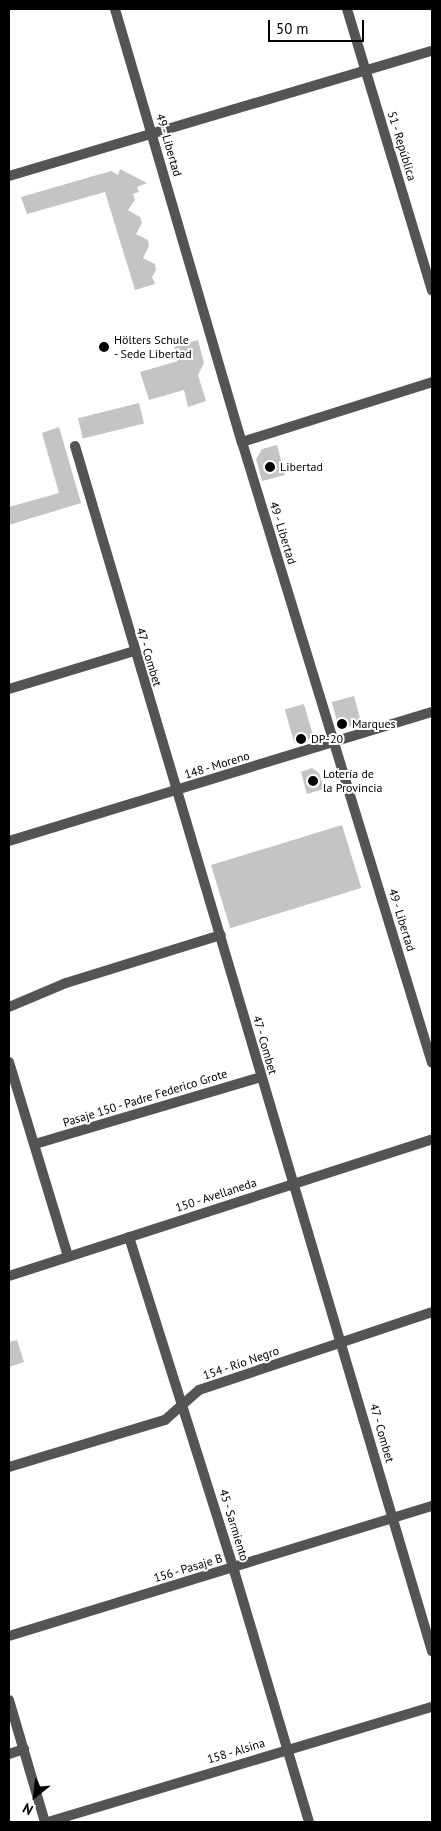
<!DOCTYPE html>
<meta charset="utf-8">
<style>
body{margin:0}
#map{position:relative;width:441px;height:1831px;overflow:hidden;background:#fff;font-family:"PT Sans",sans-serif}
div>[style]{position:absolute}
[style*='--x']{left:calc(var(--x)*1px);top:calc(var(--y)*1px);width:calc(var(--w)*1px);rotate:calc(var(--a)*1deg)}
.building>*{inset:0;background:#c4c4c4;transform-origin:0 0}
.minor>*{height:10px;margin:-5px;padding:0 5px;transform-origin:5px;border-radius:5px;background:#545454}
.tertiary>*{height:10px;margin:-5px;padding:0 5px;transform-origin:5px;border-radius:5px;background:#545454}
.dots>*{width:14px;height:14px;translate:-50% -50%;box-sizing:border-box;border:2px solid #fff;border-radius:50%}
span{translate:-50% -50%;white-space:nowrap;text-align:center;line-height:1.15;-webkit-text-stroke:4px #fff;paint-order:stroke}
.street-label{font-size:12px;color:#000}
.poi-label{font-size:12px;color:#000}
.left{translate:0 -50%;text-align:left}
.frame{position:absolute;inset:0;border:10px solid #000;pointer-events:none}
.north{position:absolute;left:10px;top:1771px;width:50px;height:50px;-webkit-text-stroke:4px #fff;paint-order:stroke;rotate:209deg;font-size:14px;font-weight:700;line-height:20px;text-align:center;color:#000}
.north::after{content:'';display:block;margin:auto;width:18px;height:22px;background:#000;clip-path:polygon(50% 0,100% 100%,50% 72%,0 100%)}
.scale{position:absolute;left:268px;top:20px;width:96px;height:22px;box-sizing:border-box;border:2px solid #000;border-top:0;padding-left:6px;font-size:15px;line-height:18px;white-space:nowrap;color:#000;-webkit-text-stroke:4px #fff;paint-order:stroke}
</style>
<div id="map">
<div class="building">
<i style="clip-path:polygon(120px 169px,147px 183px,137px 187px,139px 192px,133px 194px,135px 200px,128px 210px,140px 217px,142px 223px,136px 234px,148px 240px,149px 246px,143px 258px,155px 264px,156px 270px,152px 277px,155px 284px,135px 290px,105px 192px,27px 214px,21px 197px,111px 171px,118px 175px)"></i>
<i style="clip-path:polygon(198px 340px,204px 363px,198px 375px,206px 401px,188px 407px,184px 390px,149px 400px,140px 372px,178px 361px,174px 347px)"></i>
<i style="left:139px;top:403px;width:21px;height:63px;rotate:76deg"></i>
<i style="clip-path:polygon(59px 427px,81px 503px,9px 525px,9px 507px,59px 493px,42px 433px)"></i>
<i style="clip-path:polygon(277px 445px,285px 475px,262px 481px,256px 459px,262px 449px)"></i>
<i style="left:354px;top:696px;width:28px;height:23px;rotate:75deg"></i>
<i style="left:304px;top:704px;width:35px;height:20px;rotate:74deg"></i>
<i style="clip-path:polygon(312px 768px,319px 773px,324px 789px,307px 794px,301px 772px)"></i>
<i style="left:342px;top:825px;width:66px;height:137px;rotate:73deg"></i>
<i style="clip-path:polygon(17px 1340px,24px 1362px,9px 1367px,9px 1342px)"></i>
</div>
<div class="minor">
<i style="--x:347;--y:9;--w:294;--a:73.2"></i>
<i style="--x:9;--y:176;--w:441;--a:-16.5"></i>
<i style="--x:242;--y:442;--w:199;--a:-17.5"></i>
<i style="--x:75;--y:446;--w:1257;--a:73.5"></i>
<i style="--x:9;--y:689;--w:131;--a:-16.9"></i>
<i style="--x:333;--y:742;--w:103;--a:-16.9"></i>
<i style="--x:9;--y:1007;--w:62;--a:-22.8"></i>
<i style="--x:66;--y:983;--w:162;--a:-17.2"></i>
<i style="--x:9;--y:1062;--w:203;--a:73.1"></i>
<i style="--x:35;--y:1144;--w:236;--a:-16.5"></i>
<i style="--x:129;--y:1237;--w:346;--a:72.5"></i>
<i style="--x:233;--y:1567;--w:266;--a:73.4"></i>
<i style="--x:9;--y:1276;--w:445;--a:-17.9"></i>
<i style="--x:9;--y:1467;--w:163;--a:-16.8"></i>
<i style="--x:165;--y:1420;--w:45;--a:-41.4"></i>
<i style="--x:199;--y:1390;--w:246;--a:-18.5"></i>
<i style="--x:9;--y:1636;--w:443;--a:-17.1"></i>
<i style="--x:9;--y:1700;--w:127;--a:73.6"></i>
<i style="--x:9;--y:1754;--w:16;--a:-18"></i>
<i style="--x:48;--y:1822;--w:401;--a:-16.7"></i>
</div>
<div class="tertiary">
<i style="--x:115;--y:9;--w:451;--a:73.7"></i>
<i style="--x:242;--y:442;--w:649;--a:72.99"></i>
<i style="--x:9;--y:841;--w:339;--a:-17"></i>
</div>
<div class="dots">
<i style="left:104px;top:347px;background:#000"></i>
<i style="left:270px;top:467px;background:#000"></i>
<i style="left:342px;top:724px;background:#000"></i>
<i style="left:301px;top:739px;background:#000"></i>
<i style="left:313px;top:781px;background:#000"></i>
</div>
<div class="street-label">
<span style="left:169px;top:145px;rotate:74deg">49 - Libertad</span>
<span style="left:402px;top:146px;rotate:73deg">51 - República</span>
<span style="left:283px;top:533px;rotate:73deg">49 - Libertad</span>
<span style="left:149px;top:657px;rotate:73deg">47 - Combet</span>
<span style="left:217px;top:765px;rotate:-17deg">148 - Moreno</span>
<span style="left:402px;top:920px;rotate:73deg">49 - Libertad</span>
<span style="left:265px;top:1045px;rotate:74deg">47 - Combet</span>
<span style="left:145px;top:1098px;rotate:-17deg">Pasaje 150 - Padre Federico Grote</span>
<span style="left:216px;top:1195px;rotate:-18deg">150 - Avellaneda</span>
<span style="left:241px;top:1363px;rotate:-19deg">154 - Río Negro</span>
<span style="left:382px;top:1433px;rotate:74deg">47 - Combet</span>
<span style="left:234px;top:1525px;rotate:73deg">45 - Sarmiento</span>
<span style="left:188px;top:1568px;rotate:-17deg">156 - Pasaje B</span>
<span style="left:236px;top:1751px;rotate:-17deg">158 - Alsina</span>
</div>
<div class="poi-label">
<span class="left" style="left:114px;top:347px">Hölters Schule<br>- Sede Libertad</span>
<span class="left" style="left:280px;top:467px">Libertad</span>
<span class="left" style="left:352px;top:724px">Marques</span>
<span class="left" style="left:311px;top:739px">DP-20</span>
<span class="left" style="left:323px;top:781px">Lotería de<br>la Provincia</span>
</div>
<div class="frame"></div>
<div class="north">N</div>
<div class="scale">50 m</div>
</div>
